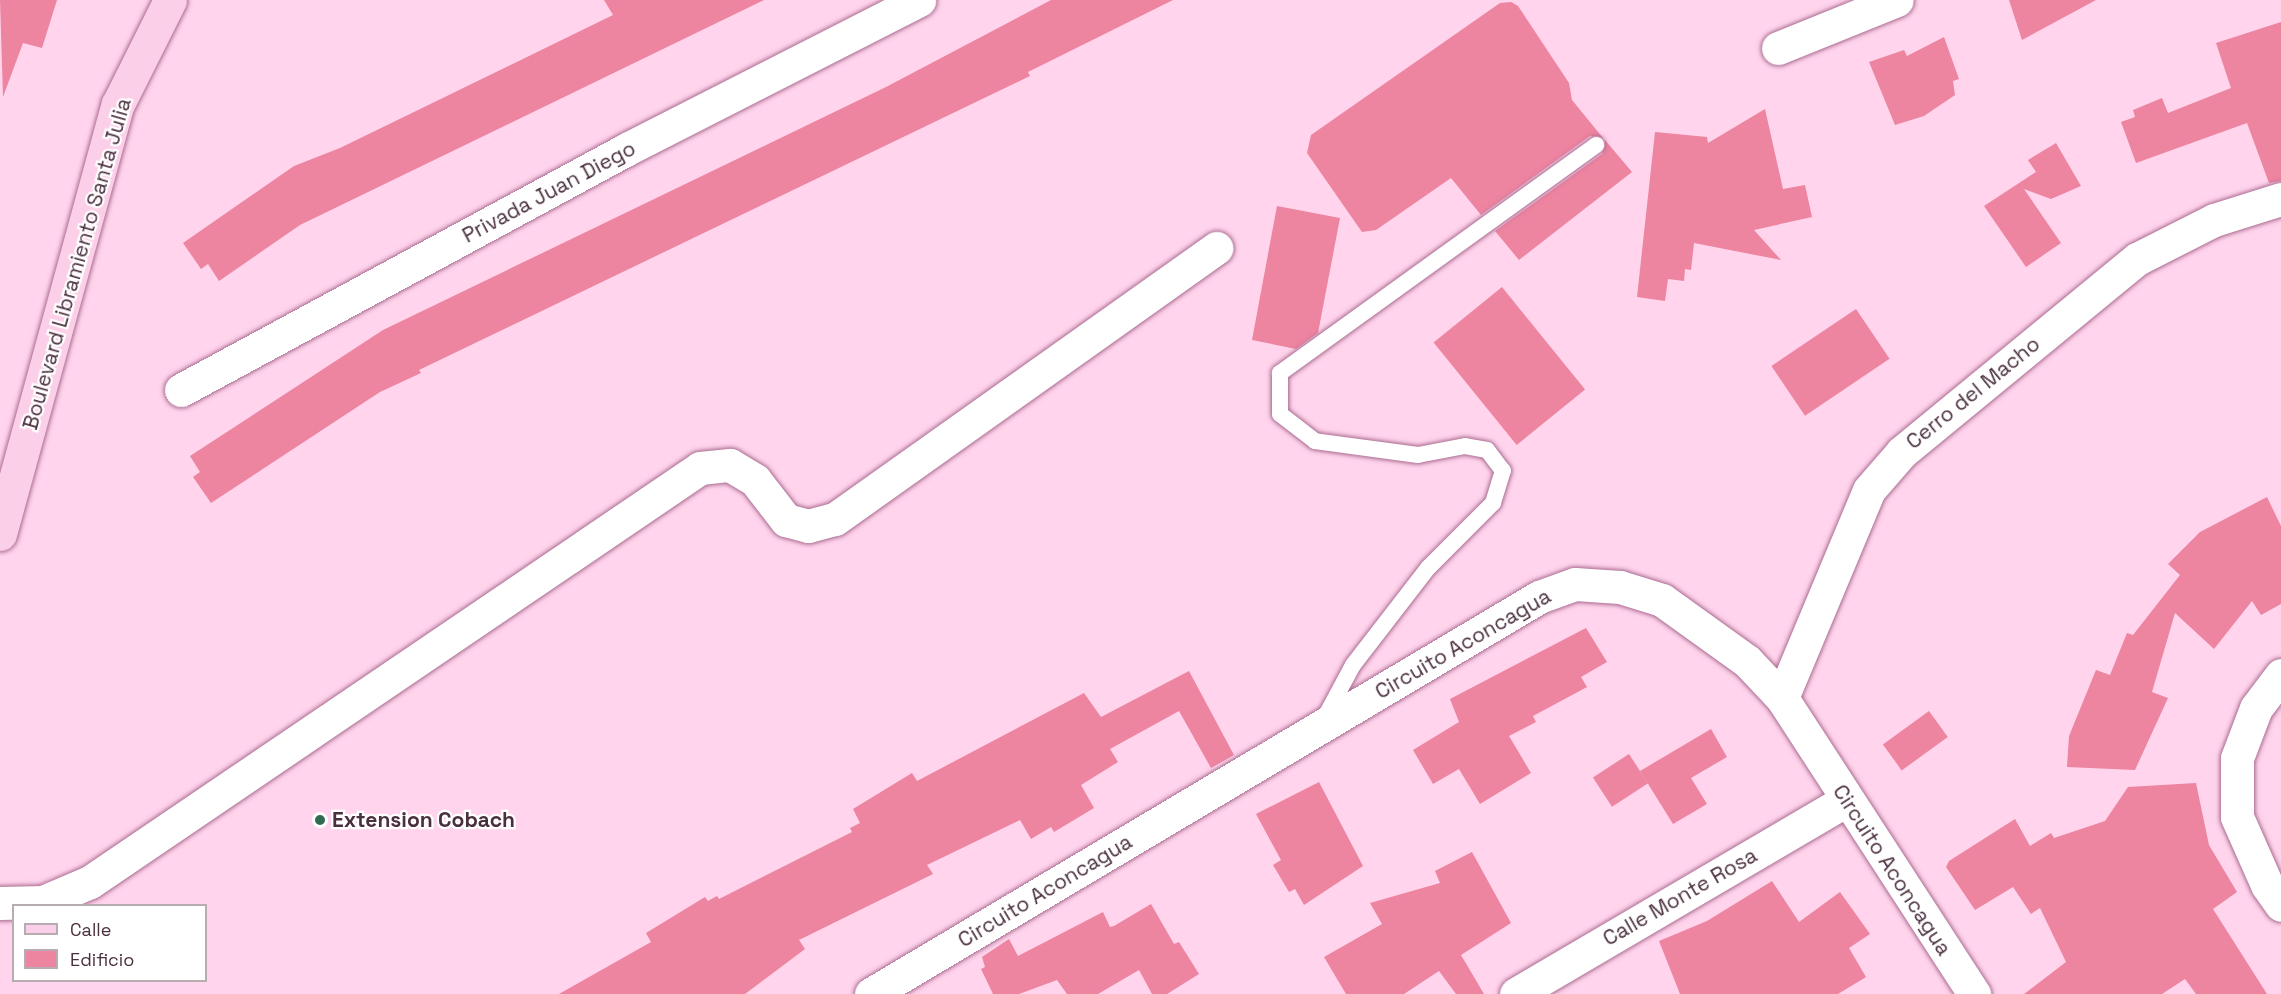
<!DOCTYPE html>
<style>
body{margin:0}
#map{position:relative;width:2281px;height:994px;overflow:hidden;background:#ffd4ec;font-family:"Space Grotesk",sans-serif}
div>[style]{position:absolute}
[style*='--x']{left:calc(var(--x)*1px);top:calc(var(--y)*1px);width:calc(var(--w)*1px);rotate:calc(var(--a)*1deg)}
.building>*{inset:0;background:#ed84a0;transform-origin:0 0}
.roads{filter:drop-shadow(0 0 2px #ab6c91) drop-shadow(0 0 2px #ab6c91)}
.service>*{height:16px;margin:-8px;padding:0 8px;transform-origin:8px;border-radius:8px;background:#fff}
.minor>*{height:33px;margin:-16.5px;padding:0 16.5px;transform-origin:16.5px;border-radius:16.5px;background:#fff}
.tertiary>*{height:33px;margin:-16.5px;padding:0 16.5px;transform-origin:16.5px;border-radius:16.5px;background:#fff}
.primary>*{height:33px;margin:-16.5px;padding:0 16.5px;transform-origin:16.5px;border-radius:16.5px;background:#fccfe9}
.dots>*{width:16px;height:16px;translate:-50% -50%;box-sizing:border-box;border:3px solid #fff;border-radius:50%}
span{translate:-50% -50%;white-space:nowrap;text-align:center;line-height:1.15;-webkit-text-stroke:4.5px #fff;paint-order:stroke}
.street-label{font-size:21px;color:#4a2f3f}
.poi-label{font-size:21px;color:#4a2f3f;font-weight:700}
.left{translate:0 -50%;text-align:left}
.legend{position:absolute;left:12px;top:904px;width:195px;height:78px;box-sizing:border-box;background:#fff;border:2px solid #b7acb2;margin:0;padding:8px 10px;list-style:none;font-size:18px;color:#4a2f3f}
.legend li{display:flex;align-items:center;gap:12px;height:30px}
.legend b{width:30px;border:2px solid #b7acb2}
</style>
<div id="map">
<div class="building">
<i style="clip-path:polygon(0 0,57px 0,42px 48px,23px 43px,3px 97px)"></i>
<i style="clip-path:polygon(604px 0,764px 0,300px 225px,219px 281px,208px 264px,201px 269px,183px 243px,294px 166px,340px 148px,613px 15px)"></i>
<i style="clip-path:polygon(1051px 0,1173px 0,1028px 72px,1030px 76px,419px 370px,421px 373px,380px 392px,211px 503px,193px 477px,200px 472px,190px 456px,383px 330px,886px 87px)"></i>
<i style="clip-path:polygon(2009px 0,2096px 0,2022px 40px)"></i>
<i style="clip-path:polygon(1511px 2px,1518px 6px,1569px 83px,1572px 100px,1603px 138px,1590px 136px,1481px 215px,1451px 178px,1376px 230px,1362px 232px,1307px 153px,1311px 135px,1500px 3px)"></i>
<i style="clip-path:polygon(2281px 22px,2281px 181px,2269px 183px,2247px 123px,2136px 163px,2121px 122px,2135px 117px,2133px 110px,2162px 98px,2168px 113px,2231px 88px,2216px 43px)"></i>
<i style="clip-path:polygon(1944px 37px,1959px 79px,1953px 81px,1955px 95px,1924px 116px,1895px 125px,1869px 62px,1904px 50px,1907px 56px)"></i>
<i style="clip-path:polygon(1765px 109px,1783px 189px,1805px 185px,1812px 217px,1754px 230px,1781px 260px,1694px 243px,1691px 270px,1685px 269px,1684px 281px,1668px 279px,1665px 301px,1637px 297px,1655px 132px,1707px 137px,1708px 143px)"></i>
<i style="clip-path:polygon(1605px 140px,1632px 172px,1519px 260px,1495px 231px,1602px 154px)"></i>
<i style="clip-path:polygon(2056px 143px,2081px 186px,2051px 199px,2024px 189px,2061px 243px,2026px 267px,1984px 206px,2036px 172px,2028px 160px)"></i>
<i style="clip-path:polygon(1277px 206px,1340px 218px,1318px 333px,1296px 349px,1252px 340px)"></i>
<i style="left:1502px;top:287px;width:132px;height:88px;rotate:51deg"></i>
<i style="left:1856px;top:309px;width:60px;height:102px;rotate:56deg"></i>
<i style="clip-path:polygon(2267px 497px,2281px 526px,2281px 604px,2261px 615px,2252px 601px,2214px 649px,2175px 613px,2152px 692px,2168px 698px,2135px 770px,2067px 767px,2069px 736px,2096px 670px,2110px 675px,2127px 633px,2133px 635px,2180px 575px,2168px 564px,2200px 532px)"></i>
<i style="clip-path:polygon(1586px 628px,1607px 662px,1581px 677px,1587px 687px,1533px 716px,1536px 722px,1509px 736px,1531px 773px,1480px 804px,1459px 769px,1433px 784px,1413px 750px,1459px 722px,1450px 699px)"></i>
<i style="clip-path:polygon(1189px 671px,1234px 755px,1211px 768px,1179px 711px,1110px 749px,1118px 762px,1081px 785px,1094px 808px,1054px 832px,1051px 827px,1031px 839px,1020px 820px,927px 865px,933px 874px,799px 940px,805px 949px,745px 994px,559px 994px,651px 942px,646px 933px,705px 897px,708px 901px,717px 896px,719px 899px,852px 832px,850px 828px,860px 823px,853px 809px,912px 773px,917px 781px,1084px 693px,1101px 717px)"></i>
<i style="left:1929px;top:711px;width:32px;height:57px;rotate:54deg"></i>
<i style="clip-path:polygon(1711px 729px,1727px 757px,1691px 778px,1707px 804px,1673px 824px,1640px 771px)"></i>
<i style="left:1629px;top:754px;width:35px;height:43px;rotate:57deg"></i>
<i style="clip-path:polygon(1319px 782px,1363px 866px,1304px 905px,1295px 889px,1289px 892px,1273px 865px,1281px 860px,1256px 814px)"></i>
<i style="clip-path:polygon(2196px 783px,2209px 845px,2237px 892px,2213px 909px,2267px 994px,2196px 994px,2185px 979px,2162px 994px,2024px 994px,2066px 962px,2040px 908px,2031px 914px,2013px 887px,1975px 910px,1946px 867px,1949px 861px,2015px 819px,2030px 846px,2051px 833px,2054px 838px,2105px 821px,2128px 787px)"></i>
<i style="clip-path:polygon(1472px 852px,1511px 923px,1461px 955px,1484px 994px,1456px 994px,1439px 971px,1404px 994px,1346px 994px,1324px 957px,1382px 924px,1370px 903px,1440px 883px,1435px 871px)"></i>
<i style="clip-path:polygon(1772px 881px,1799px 922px,1840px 892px,1870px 934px,1849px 948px,1866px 977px,1838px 994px,1680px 994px,1659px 941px,1707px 921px)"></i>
<i style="clip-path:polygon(1151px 904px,1174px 944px,1179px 942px,1199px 974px,1167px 994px,1152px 994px,1139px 970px,1098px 994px,1067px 994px,1057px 980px,1019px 994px,993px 994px,981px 969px,985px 967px,982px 957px,1009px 939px,1018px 956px,1103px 912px,1110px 927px,1114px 926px)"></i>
</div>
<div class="roads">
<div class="service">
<i style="--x:1324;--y:719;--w:61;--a:-61.8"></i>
<i style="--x:1353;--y:665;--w:123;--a:-52.3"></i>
<i style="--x:1428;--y:568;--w:92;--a:-45"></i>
<i style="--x:1493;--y:503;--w:34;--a:-73"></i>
<i style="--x:1503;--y:471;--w:26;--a:-127"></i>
<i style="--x:1487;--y:450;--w:22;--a:-170"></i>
<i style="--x:1465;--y:446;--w:48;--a:169.2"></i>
<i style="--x:1418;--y:455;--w:104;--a:-172.3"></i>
<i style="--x:1315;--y:441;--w:44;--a:-142.4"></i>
<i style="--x:1280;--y:414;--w:41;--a:-90"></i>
<i style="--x:1280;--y:373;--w:390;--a:-35.8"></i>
</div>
<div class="minor">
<i style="--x:1778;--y:48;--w:128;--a:-22"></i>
<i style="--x:181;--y:390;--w:507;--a:-28.38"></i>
<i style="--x:627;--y:149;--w:328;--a:-27"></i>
<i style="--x:2281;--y:675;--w:41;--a:127.1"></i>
<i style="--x:2256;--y:708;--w:53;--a:110.8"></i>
<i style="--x:2237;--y:758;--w:59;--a:90"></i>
<i style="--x:2237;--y:817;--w:74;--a:66.2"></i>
<i style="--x:2267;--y:885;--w:24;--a:55"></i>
<i style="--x:1782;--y:698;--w:225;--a:-67.3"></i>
<i style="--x:1869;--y:490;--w:50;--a:-49"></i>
<i style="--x:1902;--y:452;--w:304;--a:-39.4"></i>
<i style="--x:2137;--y:259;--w:86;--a:-26.9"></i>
<i style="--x:2214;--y:220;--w:70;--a:-17.4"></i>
<i style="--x:0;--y:903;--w:43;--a:-1.3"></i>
<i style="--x:43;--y:902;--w:51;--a:-23.1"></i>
<i style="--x:90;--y:882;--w:737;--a:-34.16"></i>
<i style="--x:700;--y:468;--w:30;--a:-6"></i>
<i style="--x:730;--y:465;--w:29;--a:31"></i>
<i style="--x:755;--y:480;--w:51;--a:52.2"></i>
<i style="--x:786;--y:520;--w:23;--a:15"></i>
<i style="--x:808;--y:526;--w:28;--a:-15"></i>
<i style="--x:835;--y:519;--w:468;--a:-35.4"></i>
<i style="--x:1516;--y:994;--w:381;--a:-30.4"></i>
</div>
<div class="tertiary">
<i style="--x:871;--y:994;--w:777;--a:-30.72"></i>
<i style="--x:1539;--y:597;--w:38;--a:-20"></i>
<i style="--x:1575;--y:584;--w:45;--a:3.8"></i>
<i style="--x:1620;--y:587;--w:44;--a:17.2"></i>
<i style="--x:1662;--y:600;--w:105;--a:35.7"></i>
<i style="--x:1747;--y:661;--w:51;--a:46.6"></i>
<i style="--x:1782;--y:698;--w:353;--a:57"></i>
</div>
<div class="primary">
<i style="--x:0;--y:534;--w:446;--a:-74.7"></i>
<i style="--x:118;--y:104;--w:116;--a:-63.4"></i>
</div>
</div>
<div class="dots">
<i style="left:320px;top:820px;background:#316952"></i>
</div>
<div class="street-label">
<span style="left:549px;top:192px;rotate:-28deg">Privada Juan Diego</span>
<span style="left:77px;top:264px;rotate:-74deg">Boulevard Libramiento Santa Julia</span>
<span style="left:1973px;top:393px;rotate:-39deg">Cerro del Macho</span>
<span style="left:1463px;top:644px;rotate:-30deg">Circuito Aconcagua</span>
<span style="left:1892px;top:870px;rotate:57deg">Circuito Aconcagua</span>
<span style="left:1045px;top:891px;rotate:-31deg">Circuito Aconcagua</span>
<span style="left:1680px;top:897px;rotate:-30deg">Calle Monte Rosa</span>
</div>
<div class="poi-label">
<span class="left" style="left:332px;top:820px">Extension Cobach</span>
</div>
<ul class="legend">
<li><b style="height:8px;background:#fccfe9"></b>Calle</li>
<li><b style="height:16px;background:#ed84a0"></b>Edificio</li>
</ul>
</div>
